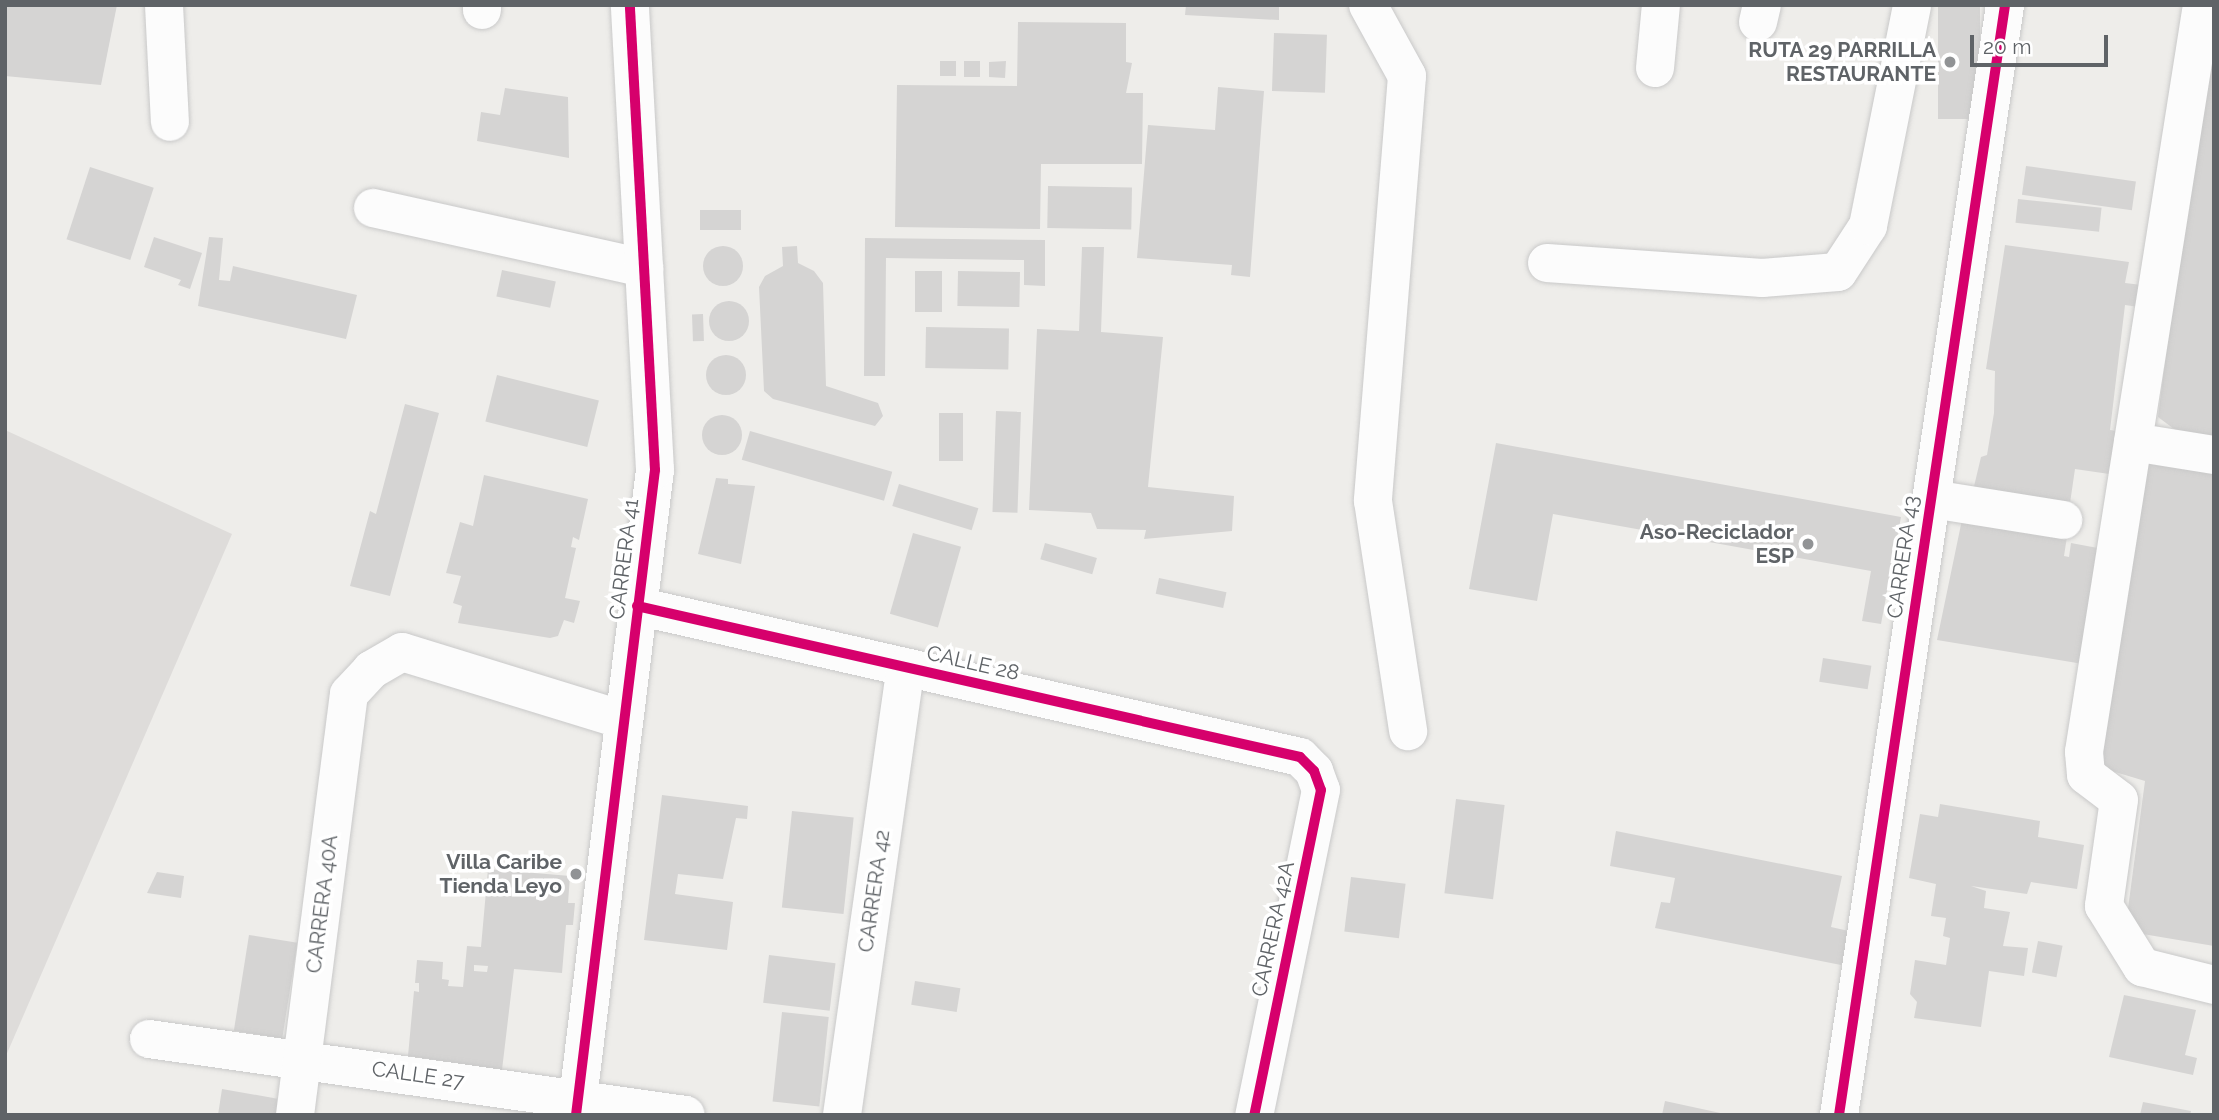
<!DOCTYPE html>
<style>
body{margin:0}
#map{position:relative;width:2219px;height:1120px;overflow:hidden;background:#eeedea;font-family:Raleway,sans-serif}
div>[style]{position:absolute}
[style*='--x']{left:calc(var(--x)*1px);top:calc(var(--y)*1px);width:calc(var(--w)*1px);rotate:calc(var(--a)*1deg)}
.industrial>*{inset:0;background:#dedcda}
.building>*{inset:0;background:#d5d4d3;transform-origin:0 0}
.round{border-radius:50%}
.roads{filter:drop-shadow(0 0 2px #c9c9c9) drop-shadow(0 0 2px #c9c9c9)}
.minor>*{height:38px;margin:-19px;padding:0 19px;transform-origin:19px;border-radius:19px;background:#fcfcfc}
.cycleway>*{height:10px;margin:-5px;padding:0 5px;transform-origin:5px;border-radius:5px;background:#d6006c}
.dots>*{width:19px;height:19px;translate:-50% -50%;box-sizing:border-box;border:4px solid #fff;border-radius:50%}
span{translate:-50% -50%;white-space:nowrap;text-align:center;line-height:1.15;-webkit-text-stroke:7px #fff;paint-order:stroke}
.poi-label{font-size:21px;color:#5f6367;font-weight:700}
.right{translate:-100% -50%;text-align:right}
.street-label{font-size:21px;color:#5f6367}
.frame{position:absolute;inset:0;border:7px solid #5f6367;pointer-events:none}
.scale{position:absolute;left:1970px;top:35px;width:138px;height:32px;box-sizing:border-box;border:4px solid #5f6367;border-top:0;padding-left:9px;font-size:21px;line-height:24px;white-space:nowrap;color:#5f6367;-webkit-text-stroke:5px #fff;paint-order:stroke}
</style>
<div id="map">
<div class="industrial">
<i style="clip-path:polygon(5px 430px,232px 534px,5px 1058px)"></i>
</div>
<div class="building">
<i style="clip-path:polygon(5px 5px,117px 5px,101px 85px,5px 76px)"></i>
<i style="clip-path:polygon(1186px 5px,1279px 5px,1279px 20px,1185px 15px)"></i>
<i style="left:1938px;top:5px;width:42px;height:114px"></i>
<i style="clip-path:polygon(2210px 8px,2214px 9px,2214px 444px,2194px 444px,2158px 417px)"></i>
<i style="clip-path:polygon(1018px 22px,1126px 23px,1126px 62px,1132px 63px,1126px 93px,1143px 93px,1142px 164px,1041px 164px,1040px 229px,895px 227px,897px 85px,1017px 86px)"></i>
<i style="left:1274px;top:33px;width:53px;height:58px;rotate:2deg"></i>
<i style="left:940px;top:61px;width:16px;height:15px"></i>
<i style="left:964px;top:61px;width:16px;height:16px"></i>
<i style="clip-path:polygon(1006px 61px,1005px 78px,989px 77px,989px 62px)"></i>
<i style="clip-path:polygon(1218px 87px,1264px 91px,1250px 277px,1231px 275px,1232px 265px,1137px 258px,1148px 125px,1215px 130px)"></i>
<i style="clip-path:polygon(505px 88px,568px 97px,569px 158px,477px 141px,481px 112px,500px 115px)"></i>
<i style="left:2026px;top:166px;width:111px;height:29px;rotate:8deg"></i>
<i style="left:90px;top:167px;width:67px;height:76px;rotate:18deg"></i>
<i style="left:1048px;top:186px;width:84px;height:42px;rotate:1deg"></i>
<i style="left:2018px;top:199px;width:84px;height:24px;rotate:6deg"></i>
<i style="left:741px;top:210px;width:20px;height:41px;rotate:90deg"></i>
<i style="clip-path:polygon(154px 237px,202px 253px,190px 289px,178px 285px,181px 280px,144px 267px)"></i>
<i style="clip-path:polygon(209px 237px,223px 238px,219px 280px,230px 281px,233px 266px,357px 295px,346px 339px,198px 306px)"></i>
<i style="clip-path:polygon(865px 238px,1045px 240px,1045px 286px,1024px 285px,1024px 260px,886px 258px,885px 376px,864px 376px)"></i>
<i style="clip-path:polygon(2005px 245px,2129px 262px,2125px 283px,2142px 285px,2139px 307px,2125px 305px,2110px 430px,2123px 432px,2116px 475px,2075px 469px,2068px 517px,1971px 499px,1981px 457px,1987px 455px,1994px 413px,1995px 371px,1986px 369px)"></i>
<i class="round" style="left:703px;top:246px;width:40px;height:40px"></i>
<i style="clip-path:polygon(797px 246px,798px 263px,814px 271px,823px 283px,826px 386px,878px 403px,883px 416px,875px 426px,773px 399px,764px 391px,759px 287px,765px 276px,783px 266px,782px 247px)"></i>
<i style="clip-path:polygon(1082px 247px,1104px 247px,1101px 332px,1163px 337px,1148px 487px,1234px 496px,1232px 531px,1144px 539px,1146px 530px,1097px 529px,1091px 513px,1029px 510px,1037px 329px,1079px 331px)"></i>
<i style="left:502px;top:270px;width:55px;height:27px;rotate:12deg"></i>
<i style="left:915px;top:271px;width:27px;height:41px"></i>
<i style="left:958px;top:271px;width:62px;height:35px;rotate:1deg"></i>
<i class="round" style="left:709px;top:301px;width:40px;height:40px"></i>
<i style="left:703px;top:314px;width:27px;height:11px;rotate:88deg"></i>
<i style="left:926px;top:327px;width:83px;height:41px;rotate:1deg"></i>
<i class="round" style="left:706px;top:355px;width:40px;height:40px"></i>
<i style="left:497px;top:375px;width:105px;height:48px;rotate:14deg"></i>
<i style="clip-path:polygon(405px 404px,439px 413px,390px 596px,350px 586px,370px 511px,376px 514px)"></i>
<i style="left:996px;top:411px;width:25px;height:101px;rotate:2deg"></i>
<i style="left:939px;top:413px;width:24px;height:48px"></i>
<i class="round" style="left:702px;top:415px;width:40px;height:40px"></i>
<i style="left:750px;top:431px;width:148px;height:30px;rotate:16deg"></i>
<i style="clip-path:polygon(1496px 443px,1901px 517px,1881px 624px,1862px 621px,1871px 571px,1553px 514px,1537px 601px,1469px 589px)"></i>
<i style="clip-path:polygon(2136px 457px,2214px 470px,2214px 946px,2125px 931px,2145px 781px,2092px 765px)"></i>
<i style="clip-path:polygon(484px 475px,588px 499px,579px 540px,573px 537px,571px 547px,576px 548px,565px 598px,580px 601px,574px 623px,564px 620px,558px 636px,550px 638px,458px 623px,462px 606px,453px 603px,461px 576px,446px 573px,460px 522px,473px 526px)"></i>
<i style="clip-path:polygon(716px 478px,728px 479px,728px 484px,755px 486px,741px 564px,698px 554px)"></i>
<i style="left:899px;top:484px;width:83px;height:23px;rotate:17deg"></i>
<i style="clip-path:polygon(1964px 510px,2068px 530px,2064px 556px,2069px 557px,2071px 543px,2103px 549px,2083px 664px,1937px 640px)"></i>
<i style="left:913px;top:533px;width:50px;height:84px;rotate:16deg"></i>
<i style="left:1045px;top:543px;width:54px;height:17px;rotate:16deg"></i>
<i style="left:1159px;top:578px;width:69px;height:16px;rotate:12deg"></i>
<i style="left:1823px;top:658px;width:49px;height:24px;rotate:9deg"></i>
<i style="clip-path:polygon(662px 795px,748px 806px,747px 819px,736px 818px,723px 879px,678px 874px,675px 894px,733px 902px,727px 950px,644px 940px)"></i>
<i style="left:1456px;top:799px;width:49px;height:95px;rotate:7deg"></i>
<i style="clip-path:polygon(1940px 804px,2040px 821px,2038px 837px,2084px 845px,2077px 889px,2031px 882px,2027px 894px,1971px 886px,1986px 891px,1984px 908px,2010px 912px,2003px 946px,2028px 948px,2024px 976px,1989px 971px,1981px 1027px,1914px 1018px,1917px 1002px,1910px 994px,1915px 960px,1946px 965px,1950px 938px,1943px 936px,1946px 918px,1931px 916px,1936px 884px,1909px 878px,1920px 814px,1938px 817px)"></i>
<i style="left:792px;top:811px;width:62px;height:97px;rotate:6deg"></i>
<i style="clip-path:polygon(1616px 831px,1842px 876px,1831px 927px,1853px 932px,1846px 966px,1655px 928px,1661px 902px,1670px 903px,1675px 878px,1610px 866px)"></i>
<i style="clip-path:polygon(evenodd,488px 869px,570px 876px,568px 903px,575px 903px,573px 925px,566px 925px,562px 973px,514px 969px,502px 1070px,408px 1056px,414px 991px,419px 992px,419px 983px,415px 983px,417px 960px,443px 962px,442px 979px,449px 980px,448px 986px,463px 987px,467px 946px,481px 947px,488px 869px,474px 965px,488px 966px,487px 972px,474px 971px,474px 965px)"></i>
<i style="clip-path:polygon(157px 872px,184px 876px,181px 898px,147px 893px)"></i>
<i style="left:1351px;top:877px;width:55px;height:55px;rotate:7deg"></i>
<i style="left:249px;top:935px;width:49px;height:97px;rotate:9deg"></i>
<i style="left:2038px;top:941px;width:25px;height:32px;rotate:11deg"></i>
<i style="left:769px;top:955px;width:67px;height:48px;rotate:7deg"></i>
<i style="left:915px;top:981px;width:46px;height:24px;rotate:9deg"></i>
<i style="clip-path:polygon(2124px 995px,2196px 1010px,2185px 1055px,2197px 1058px,2193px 1075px,2109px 1057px)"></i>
<i style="left:782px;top:1012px;width:47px;height:90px;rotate:6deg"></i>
<i style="clip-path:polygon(222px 1089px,279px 1099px,277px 1115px,218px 1115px)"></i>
<i style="clip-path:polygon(1665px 1101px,1725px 1114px,1725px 1115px,1662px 1115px)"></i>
<i style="clip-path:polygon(2143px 1102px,2191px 1111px,2190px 1115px,2140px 1115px)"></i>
</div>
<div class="roads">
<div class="minor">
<i style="--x:164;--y:5;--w:117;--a:87.1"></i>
<i style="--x:1368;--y:5;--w:81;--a:61.2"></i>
<i style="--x:1407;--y:76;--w:426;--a:94.6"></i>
<i style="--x:1373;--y:501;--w:233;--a:81.3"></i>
<i style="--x:2202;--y:5;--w:756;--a:98.98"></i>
<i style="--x:2084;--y:752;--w:23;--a:85"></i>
<i style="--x:2086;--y:775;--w:41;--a:37.1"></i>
<i style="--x:2119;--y:800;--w:107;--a:98.1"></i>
<i style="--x:2104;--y:906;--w:72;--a:58.1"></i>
<i style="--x:2142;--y:967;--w:74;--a:14"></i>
<i style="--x:482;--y:10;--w:5;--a:-90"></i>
<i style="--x:1758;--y:22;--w:17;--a:-77"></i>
<i style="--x:1655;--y:68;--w:63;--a:-84.6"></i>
<i style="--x:373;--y:208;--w:278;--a:12.5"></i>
<i style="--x:1547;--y:263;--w:216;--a:4"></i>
<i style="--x:1762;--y:278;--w:76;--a:-4.5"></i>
<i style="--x:1838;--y:272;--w:55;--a:-56.9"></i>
<i style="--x:1868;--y:226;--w:225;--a:-78.7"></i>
<i style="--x:2133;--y:442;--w:82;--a:9.1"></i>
<i style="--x:1932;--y:499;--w:133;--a:9.1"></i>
<i style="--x:637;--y:606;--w:680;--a:12.83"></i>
<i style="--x:1300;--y:757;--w:20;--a:45"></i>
<i style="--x:1314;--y:771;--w:20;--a:70"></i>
<i style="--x:1321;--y:790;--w:332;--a:101.6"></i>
<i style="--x:149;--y:1039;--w:542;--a:8.06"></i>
<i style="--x:295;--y:1115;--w:424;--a:-82.7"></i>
<i style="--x:349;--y:694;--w:33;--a:-47"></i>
<i style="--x:371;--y:670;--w:36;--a:-30"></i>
<i style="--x:402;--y:652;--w:231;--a:17.1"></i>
<i style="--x:576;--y:1115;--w:650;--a:-83.02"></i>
<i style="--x:655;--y:470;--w:466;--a:-93.1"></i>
<i style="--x:842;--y:1115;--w:452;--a:-81.9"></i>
<i style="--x:1839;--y:1115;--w:1122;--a:-81.49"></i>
</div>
</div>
<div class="cycleway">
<i style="--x:637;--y:606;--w:680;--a:12.83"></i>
<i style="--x:1300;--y:757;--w:20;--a:45"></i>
<i style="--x:1314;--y:771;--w:20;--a:70"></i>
<i style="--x:1321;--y:790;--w:332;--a:101.6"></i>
<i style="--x:576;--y:1115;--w:650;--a:-83.02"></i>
<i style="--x:655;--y:470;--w:466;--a:-93.1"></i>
<i style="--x:1839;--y:1115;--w:1122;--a:-81.49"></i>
</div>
<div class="dots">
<i style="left:1950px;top:62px;background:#919395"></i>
<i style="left:1808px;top:544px;background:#919395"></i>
<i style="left:576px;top:874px;background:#919395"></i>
</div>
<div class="poi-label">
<span class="right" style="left:1936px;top:62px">RUTA 29 PARRILLA<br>RESTAURANTE</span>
<span class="right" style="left:1794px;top:544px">Aso-Reciclador<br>ESP</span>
<span class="right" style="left:562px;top:874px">Villa Caribe<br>Tienda Leyo</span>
</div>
<div class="street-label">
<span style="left:1903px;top:557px;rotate:-82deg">CARRERA 43</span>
<span style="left:624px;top:559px;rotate:-83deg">CARRERA 41</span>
<span style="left:973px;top:663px;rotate:13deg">CALLE 28</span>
<span style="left:874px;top:891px;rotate:-82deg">CARRERA 42</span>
<span style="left:322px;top:904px;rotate:-83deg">CARRERA 40A</span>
<span style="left:1273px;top:929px;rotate:-78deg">CARRERA 42A</span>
<span style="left:418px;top:1075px;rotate:8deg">CALLE 27</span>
</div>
<div class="frame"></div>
<div class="scale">20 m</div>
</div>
